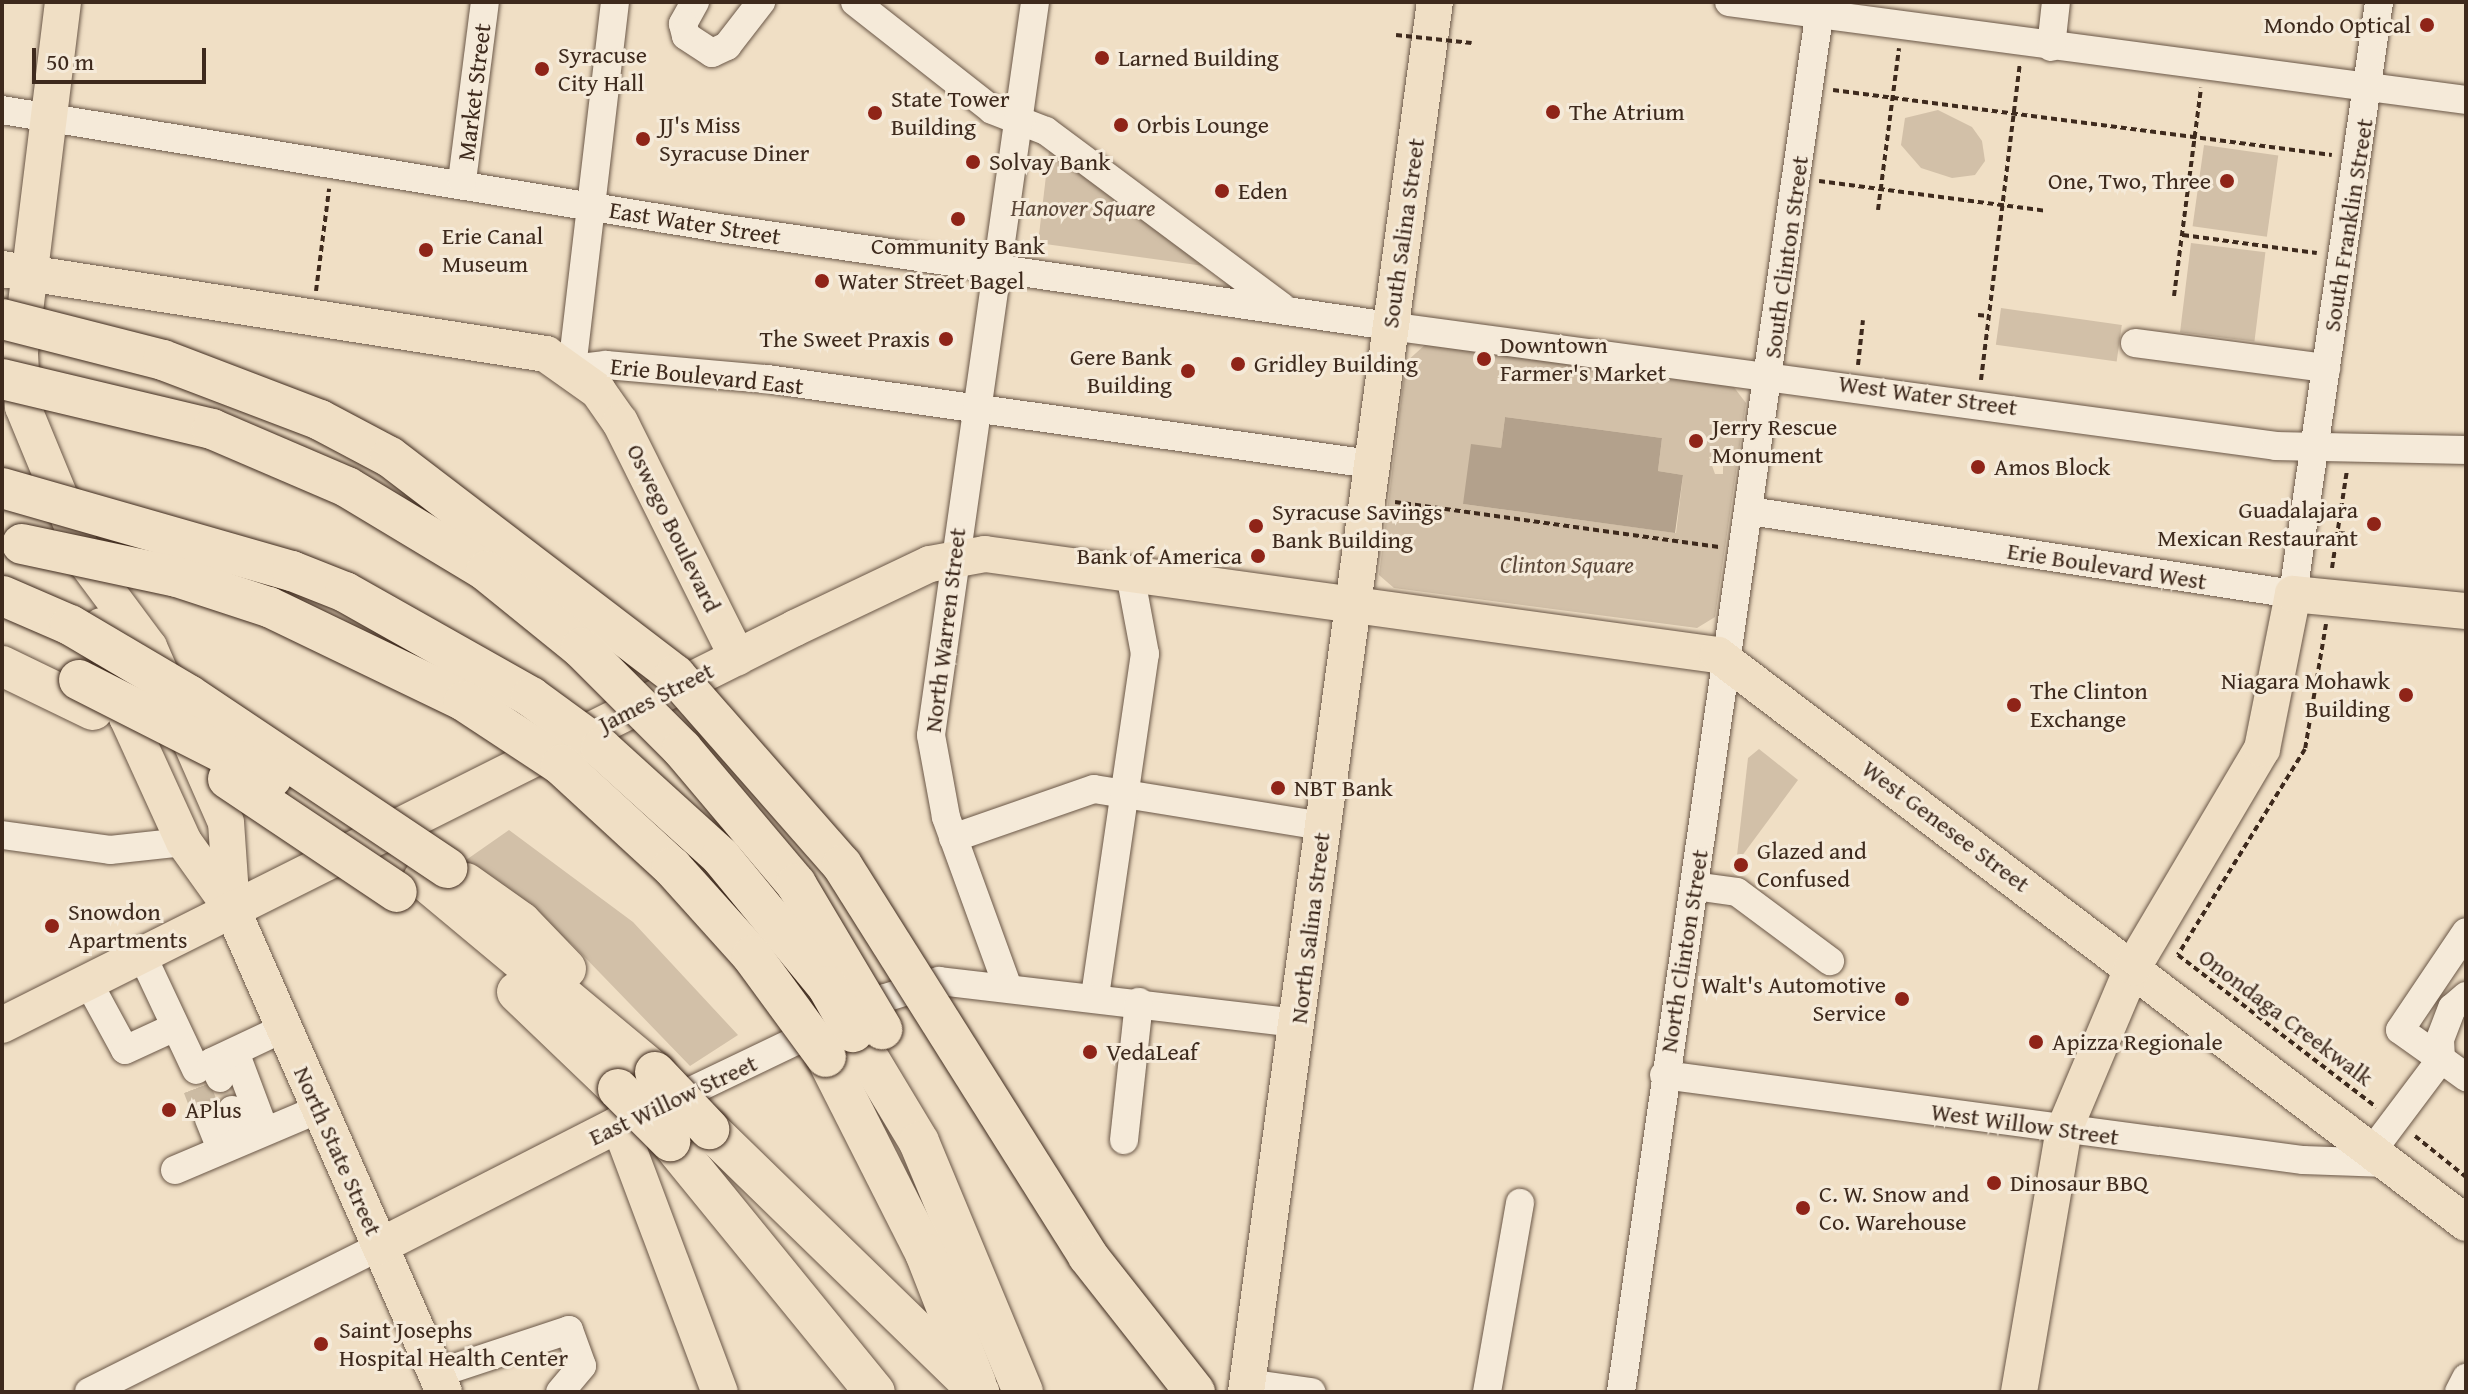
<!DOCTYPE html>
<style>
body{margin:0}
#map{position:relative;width:2468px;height:1394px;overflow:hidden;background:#f0dfc5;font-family:"Gentium Book Plus",serif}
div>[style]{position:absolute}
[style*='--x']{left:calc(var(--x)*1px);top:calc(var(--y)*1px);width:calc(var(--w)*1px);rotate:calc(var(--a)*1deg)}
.green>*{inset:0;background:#d2c0a8;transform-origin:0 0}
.water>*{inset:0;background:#b3a18c}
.minor-tunnel>*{height:28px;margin-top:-14px;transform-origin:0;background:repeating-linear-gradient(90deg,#ccbba3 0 28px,transparent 0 42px)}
.path>*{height:4px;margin-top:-2px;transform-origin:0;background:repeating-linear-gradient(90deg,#3e2a1d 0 6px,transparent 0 10px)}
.roads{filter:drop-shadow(0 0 2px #6a5747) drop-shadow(0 0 2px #6a5747)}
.minor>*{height:28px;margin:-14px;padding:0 14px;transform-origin:14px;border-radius:14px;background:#f5ead9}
.major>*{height:36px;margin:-18px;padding:0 18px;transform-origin:18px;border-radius:18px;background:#f0dfc5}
.highway>*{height:40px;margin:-20px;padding:0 20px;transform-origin:20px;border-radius:20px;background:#f0dfc5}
.path-bridge>*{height:4px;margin-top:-2px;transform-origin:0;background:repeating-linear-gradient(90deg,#3e2a1d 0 6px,transparent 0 10px)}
.bridges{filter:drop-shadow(0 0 2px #3e2a1d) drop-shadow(0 0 2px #3e2a1d)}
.highway-bridge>*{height:40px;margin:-20px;padding:0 20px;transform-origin:20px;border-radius:20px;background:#f0dfc5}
.dots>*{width:22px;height:22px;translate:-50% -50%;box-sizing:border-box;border:4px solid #f5ead9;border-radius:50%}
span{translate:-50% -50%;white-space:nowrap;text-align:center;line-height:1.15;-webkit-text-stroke:6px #f5ead9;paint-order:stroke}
.poi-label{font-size:24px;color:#3e2a1d}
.right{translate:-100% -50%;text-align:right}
.left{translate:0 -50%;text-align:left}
.street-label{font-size:24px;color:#3e2a1d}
.park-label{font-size:24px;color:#5c4839;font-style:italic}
.frame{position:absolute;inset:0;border:4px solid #3e2a1d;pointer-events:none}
.scale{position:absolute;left:32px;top:48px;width:174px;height:36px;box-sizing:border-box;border:4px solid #3e2a1d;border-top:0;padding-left:10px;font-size:24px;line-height:28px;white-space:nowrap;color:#3e2a1d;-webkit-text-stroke:6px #f5ead9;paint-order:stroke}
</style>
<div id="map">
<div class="green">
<i style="clip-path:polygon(1938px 110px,1972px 127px,1982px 141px,1985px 161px,1975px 175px,1952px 178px,1921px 168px,1901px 145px,1905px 118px)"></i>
<i style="clip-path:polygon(1051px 134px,1233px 270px,1038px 243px)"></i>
<i style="left:2204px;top:145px;width:75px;height:82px;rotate:8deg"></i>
<i style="left:2191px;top:243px;width:75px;height:90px;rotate:7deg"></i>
<i style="left:2001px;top:308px;width:122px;height:37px;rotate:8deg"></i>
<i style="clip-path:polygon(evenodd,1426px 344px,1733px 386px,1746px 403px,1715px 617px,1697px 628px,1394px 588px,1379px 575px,1406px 362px,1426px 344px,1505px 417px,1662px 438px,1658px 471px,1683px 475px,1676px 533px,1463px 504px,1501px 448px,1505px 417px,1426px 344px,1723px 454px,1723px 474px,1715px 474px,1709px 457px,1723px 454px)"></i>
<i style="clip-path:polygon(1759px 749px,1798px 780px,1736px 864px,1748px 758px)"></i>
<i style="clip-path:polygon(509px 830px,633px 922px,738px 1035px,690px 1066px,572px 944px,456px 867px)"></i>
</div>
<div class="water">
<i style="clip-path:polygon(1505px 417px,1662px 438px,1658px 471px,1683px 475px,1675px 533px,1463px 504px,1471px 444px,1501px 448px)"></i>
</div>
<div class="minor-tunnel">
<i style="--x:197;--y:1088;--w:33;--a:69"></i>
</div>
<div class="path">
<i style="--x:1833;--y:90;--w:503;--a:7.42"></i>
<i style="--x:1819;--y:181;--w:229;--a:7.5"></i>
<i style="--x:1878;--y:210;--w:163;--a:-82.6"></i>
<i style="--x:2183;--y:235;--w:135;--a:7.7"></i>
<i style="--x:316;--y:291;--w:103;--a:-82.7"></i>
<i style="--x:2174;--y:296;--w:210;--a:-82.6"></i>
<i style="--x:1978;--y:315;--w:11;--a:5"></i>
<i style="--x:1858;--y:365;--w:45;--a:-83.7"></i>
<i style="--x:1981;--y:380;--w:318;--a:-83"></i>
<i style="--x:1395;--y:502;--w:327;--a:7.9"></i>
<i style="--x:2339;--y:533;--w:20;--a:6"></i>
<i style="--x:2332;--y:568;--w:99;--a:-81.3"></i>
<i style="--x:2326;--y:624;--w:127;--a:99.5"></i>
<i style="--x:2305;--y:749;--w:242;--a:121.7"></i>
<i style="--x:2178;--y:955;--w:250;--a:37.5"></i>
<i style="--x:2415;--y:1136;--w:65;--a:38.8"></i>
</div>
<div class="roads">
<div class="minor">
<i style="--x:615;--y:2;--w:370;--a:96.7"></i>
<i style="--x:572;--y:369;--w:34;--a:-7"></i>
<i style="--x:606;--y:365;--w:162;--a:5"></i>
<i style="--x:767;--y:379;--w:610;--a:8.01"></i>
<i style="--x:695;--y:2;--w:25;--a:119"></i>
<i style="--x:683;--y:24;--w:12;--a:76"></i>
<i style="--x:686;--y:36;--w:31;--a:33"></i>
<i style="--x:712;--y:53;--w:17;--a:-25"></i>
<i style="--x:727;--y:46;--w:56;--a:-52.3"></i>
<i style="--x:855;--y:2;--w:174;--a:38.2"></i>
<i style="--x:992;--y:110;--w:58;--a:21.3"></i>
<i style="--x:1046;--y:131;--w:294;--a:36.7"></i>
<i style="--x:1729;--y:2;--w:743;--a:7.57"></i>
<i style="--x:2051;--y:47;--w:45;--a:-83.7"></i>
<i style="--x:2;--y:110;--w:728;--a:9.33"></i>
<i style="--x:720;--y:228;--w:676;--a:8.33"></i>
<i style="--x:1389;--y:326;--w:895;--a:7.7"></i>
<i style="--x:2276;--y:446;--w:190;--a:1.2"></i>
<i style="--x:462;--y:181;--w:180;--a:-82.7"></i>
<i style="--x:2135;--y:343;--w:193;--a:7.5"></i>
<i style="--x:1750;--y:511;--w:549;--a:8.69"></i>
<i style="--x:2293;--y:594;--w:598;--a:-81.73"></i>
<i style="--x:2;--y:835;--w:109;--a:7.9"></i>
<i style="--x:110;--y:850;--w:74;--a:-6.2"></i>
<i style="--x:953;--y:838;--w:149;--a:-19.2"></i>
<i style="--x:1094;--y:789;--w:232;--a:9.2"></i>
<i style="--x:1694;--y:886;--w:43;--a:7.9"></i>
<i style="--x:1737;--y:892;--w:116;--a:36.6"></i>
<i style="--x:142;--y:955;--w:127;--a:64.8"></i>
<i style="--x:88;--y:982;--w:77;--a:61.4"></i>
<i style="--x:125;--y:1050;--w:55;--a:-24.7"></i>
<i style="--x:1007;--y:985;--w:179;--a:-110"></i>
<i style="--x:946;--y:817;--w:83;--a:-100.4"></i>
<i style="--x:931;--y:735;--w:740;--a:-81.92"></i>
<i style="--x:1095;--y:996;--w:346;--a:-81.7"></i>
<i style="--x:1145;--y:654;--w:81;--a:-100.6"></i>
<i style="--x:2466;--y:996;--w:18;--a:139"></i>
<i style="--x:2452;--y:1008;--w:34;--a:111"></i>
<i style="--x:2440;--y:1040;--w:19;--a:87"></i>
<i style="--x:2441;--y:1059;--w:31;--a:36"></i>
<i style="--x:235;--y:1052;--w:82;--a:69.4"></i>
<i style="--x:1664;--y:1075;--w:645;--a:7.58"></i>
<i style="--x:2303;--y:1160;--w:84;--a:2"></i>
<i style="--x:220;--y:1078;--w:18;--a:-117"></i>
<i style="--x:212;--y:1062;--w:80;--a:-25.3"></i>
<i style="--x:664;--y:1104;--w:245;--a:-25.6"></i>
<i style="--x:885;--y:998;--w:57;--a:-17.5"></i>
<i style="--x:939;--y:981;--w:361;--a:6.7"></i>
<i style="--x:232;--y:1110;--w:32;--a:68"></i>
<i style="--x:209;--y:1119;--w:32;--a:68"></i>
<i style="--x:1124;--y:1140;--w:139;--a:-83.8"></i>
<i style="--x:2372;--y:1151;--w:115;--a:-53.1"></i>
<i style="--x:2441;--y:1059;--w:50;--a:-144.7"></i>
<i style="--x:2400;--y:1030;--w:118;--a:-56"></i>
<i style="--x:175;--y:1170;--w:156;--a:-23"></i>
<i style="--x:436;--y:1374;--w:140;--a:-18.3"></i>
<i style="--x:569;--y:1330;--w:38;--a:70"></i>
<i style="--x:582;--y:1366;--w:34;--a:130"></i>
<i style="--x:1247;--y:1383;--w:65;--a:8"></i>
<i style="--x:89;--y:1392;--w:326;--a:-26.6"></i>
<i style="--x:1487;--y:1392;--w:192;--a:-80.1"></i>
<i style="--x:1621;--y:1392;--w:1404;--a:-81.81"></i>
<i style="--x:2459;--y:1392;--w:16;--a:-63"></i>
</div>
<div class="major">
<i style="--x:63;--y:2;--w:355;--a:97"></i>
<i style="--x:20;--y:354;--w:53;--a:86.8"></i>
<i style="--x:23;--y:407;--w:171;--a:67.6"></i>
<i style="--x:88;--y:565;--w:102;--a:53.4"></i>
<i style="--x:149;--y:647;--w:191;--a:66.3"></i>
<i style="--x:226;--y:822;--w:87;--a:86.1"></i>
<i style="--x:2;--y:269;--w:551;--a:8.88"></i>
<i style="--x:546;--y:354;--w:64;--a:35.4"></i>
<i style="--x:598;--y:391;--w:38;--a:55"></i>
<i style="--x:620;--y:422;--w:263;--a:63.5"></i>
<i style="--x:101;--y:626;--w:95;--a:74.1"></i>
<i style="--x:127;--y:717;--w:137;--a:65.5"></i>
<i style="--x:184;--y:842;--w:82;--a:54.4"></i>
<i style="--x:232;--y:909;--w:527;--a:66.3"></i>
<i style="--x:2;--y:1025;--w:887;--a:-26.59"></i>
<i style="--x:795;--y:628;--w:149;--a:-25.4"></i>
<i style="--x:930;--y:564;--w:56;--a:-10.3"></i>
<i style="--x:985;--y:554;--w:740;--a:7.85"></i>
<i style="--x:1718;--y:655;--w:939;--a:37.21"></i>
<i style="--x:380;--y:1246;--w:268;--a:-27"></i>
<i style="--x:619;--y:1124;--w:286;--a:69.4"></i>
<i style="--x:1246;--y:1392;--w:1403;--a:-82.26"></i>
<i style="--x:2019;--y:1392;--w:266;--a:-80.3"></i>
<i style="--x:2064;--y:1130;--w:177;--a:-67.1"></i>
<i style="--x:2133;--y:967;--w:253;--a:-59.4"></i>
<i style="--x:2262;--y:749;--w:158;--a:-78.7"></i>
<i style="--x:2293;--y:594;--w:174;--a:5.6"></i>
</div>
<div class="highway">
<i style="--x:2;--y:666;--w:101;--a:25.8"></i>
<i style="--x:423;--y:879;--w:302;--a:39.8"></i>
<i style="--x:466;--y:883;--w:67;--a:35.3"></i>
<i style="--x:521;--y:922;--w:65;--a:46.2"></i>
<i style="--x:517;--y:992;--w:140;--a:43.8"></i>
<i style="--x:853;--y:1032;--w:128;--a:59"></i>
<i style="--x:919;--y:1142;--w:271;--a:67.4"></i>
<i style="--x:826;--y:1057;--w:220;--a:63.2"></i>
<i style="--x:925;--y:1253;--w:140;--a:68.6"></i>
<i style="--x:709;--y:1129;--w:377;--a:44.2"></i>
<i style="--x:670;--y:1141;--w:324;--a:50.8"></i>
</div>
</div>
<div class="path-bridge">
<i style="--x:1396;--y:35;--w:76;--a:6"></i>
</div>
<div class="bridges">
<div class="highway-bridge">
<i style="--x:2;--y:319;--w:166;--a:14.3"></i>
<i style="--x:163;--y:360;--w:168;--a:20.9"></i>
<i style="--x:320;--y:420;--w:79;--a:27.9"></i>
<i style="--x:390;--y:457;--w:359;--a:37.4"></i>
<i style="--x:675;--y:675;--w:253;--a:48.7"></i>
<i style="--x:842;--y:865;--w:462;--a:57.8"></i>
<i style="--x:1088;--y:1256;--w:173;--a:51.8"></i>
<i style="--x:2;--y:379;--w:216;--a:13.4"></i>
<i style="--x:212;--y:429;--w:147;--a:23.2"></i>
<i style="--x:347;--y:487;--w:162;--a:31.1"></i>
<i style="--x:486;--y:571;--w:122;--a:39"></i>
<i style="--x:581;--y:648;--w:143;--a:45"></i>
<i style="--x:682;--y:749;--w:177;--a:49.8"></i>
<i style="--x:796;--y:884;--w:169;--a:59.3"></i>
<i style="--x:2;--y:488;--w:302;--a:16"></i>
<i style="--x:292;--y:571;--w:57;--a:21.6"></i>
<i style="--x:345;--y:592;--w:214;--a:29.4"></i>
<i style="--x:531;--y:697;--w:87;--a:36.1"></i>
<i style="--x:601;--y:748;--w:162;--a:42.2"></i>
<i style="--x:721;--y:857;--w:167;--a:50.6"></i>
<i style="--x:827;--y:986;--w:53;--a:60.5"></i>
<i style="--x:22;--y:544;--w:158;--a:12"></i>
<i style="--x:177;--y:577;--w:97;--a:18.1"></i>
<i style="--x:269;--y:607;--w:216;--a:25.7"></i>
<i style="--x:464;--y:701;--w:116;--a:33.4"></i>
<i style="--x:561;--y:765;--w:151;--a:42.6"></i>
<i style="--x:672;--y:867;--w:120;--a:48"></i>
<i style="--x:752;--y:956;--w:125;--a:53.8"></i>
<i style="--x:3;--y:596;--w:73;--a:23.4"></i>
<i style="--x:70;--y:625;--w:138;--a:30.5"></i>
<i style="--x:189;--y:695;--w:311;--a:33.8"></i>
<i style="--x:79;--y:680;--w:216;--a:26.9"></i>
<i style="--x:228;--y:779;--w:203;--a:33.8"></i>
<i style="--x:655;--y:1072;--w:79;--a:46.5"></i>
<i style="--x:618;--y:1089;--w:74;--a:45"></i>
</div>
</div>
<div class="dots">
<i style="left:2427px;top:25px;background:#8f2418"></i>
<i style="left:1102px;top:58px;background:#8f2418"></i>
<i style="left:542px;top:69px;background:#8f2418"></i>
<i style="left:1553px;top:112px;background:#8f2418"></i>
<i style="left:875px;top:113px;background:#8f2418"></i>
<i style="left:1121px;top:125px;background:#8f2418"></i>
<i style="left:643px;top:139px;background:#8f2418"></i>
<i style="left:973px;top:162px;background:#8f2418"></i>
<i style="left:2227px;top:181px;background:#8f2418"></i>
<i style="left:1222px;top:191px;background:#8f2418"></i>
<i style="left:958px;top:219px;background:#8f2418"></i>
<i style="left:426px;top:250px;background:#8f2418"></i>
<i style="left:822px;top:281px;background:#8f2418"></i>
<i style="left:946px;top:339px;background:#8f2418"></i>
<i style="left:1484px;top:359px;background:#8f2418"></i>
<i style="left:1238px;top:364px;background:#8f2418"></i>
<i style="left:1188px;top:371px;background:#8f2418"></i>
<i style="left:1696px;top:441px;background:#8f2418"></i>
<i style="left:1978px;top:467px;background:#8f2418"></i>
<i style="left:2374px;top:524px;background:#8f2418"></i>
<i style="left:1256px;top:526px;background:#8f2418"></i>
<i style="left:1258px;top:556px;background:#8f2418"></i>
<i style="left:2406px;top:695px;background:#8f2418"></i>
<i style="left:2014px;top:705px;background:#8f2418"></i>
<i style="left:1278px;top:788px;background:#8f2418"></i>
<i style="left:1741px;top:865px;background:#8f2418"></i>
<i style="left:52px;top:926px;background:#8f2418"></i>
<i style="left:1902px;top:999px;background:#8f2418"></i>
<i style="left:2036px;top:1042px;background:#8f2418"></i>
<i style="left:1090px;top:1052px;background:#8f2418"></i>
<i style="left:169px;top:1110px;background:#8f2418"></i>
<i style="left:1994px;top:1183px;background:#8f2418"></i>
<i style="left:1803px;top:1208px;background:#8f2418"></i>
<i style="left:321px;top:1344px;background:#8f2418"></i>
</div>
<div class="poi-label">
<span class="right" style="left:2411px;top:25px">Mondo Optical</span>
<span class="left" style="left:558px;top:69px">Syracuse<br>City Hall</span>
<span class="left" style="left:1118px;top:58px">Larned Building</span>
<span class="left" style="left:891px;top:113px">State Tower<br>Building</span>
<span class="left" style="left:1569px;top:112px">The Atrium</span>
<span class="left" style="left:659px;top:139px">JJ's Miss<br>Syracuse Diner</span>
<span class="left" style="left:1137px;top:125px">Orbis Lounge</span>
<span class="left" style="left:989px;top:162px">Solvay Bank</span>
<span class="right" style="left:2211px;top:181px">One, Two, Three</span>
<span class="left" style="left:1238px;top:191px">Eden</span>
<span class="left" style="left:442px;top:250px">Erie Canal<br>Museum</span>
<span style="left:958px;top:246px">Community Bank</span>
<span class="left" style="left:838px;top:281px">Water Street Bagel</span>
<span class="right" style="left:930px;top:339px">The Sweet Praxis</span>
<span class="left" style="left:1500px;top:359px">Downtown<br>Farmer's Market</span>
<span class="right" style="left:1172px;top:371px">Gere Bank<br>Building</span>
<span class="left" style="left:1254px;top:364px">Gridley Building</span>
<span class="left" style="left:1712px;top:441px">Jerry Rescue<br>Monument</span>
<span class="left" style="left:1994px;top:467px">Amos Block</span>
<span class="right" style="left:2358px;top:524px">Guadalajara<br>Mexican Restaurant</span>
<span class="left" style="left:1272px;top:526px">Syracuse Savings<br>Bank Building</span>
<span class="right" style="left:1242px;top:556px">Bank of America</span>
<span class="right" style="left:2390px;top:695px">Niagara Mohawk<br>Building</span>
<span class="left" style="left:2030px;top:705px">The Clinton<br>Exchange</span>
<span class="left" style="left:1294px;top:788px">NBT Bank</span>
<span class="left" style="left:1757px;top:865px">Glazed and<br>Confused</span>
<span class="left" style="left:68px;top:926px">Snowdon<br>Apartments</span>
<span class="right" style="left:1886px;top:999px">Walt's Automotive<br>Service</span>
<span class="left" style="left:2052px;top:1042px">Apizza Regionale</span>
<span class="left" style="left:1106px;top:1052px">VedaLeaf</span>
<span class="left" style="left:185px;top:1110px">APlus</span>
<span class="left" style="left:2010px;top:1183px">Dinosaur BBQ</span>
<span class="left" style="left:1819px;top:1208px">C. W. Snow and<br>Co. Warehouse</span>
<span class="left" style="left:339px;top:1344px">Saint Josephs<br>Hospital Health Center</span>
</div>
<div class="street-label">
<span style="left:474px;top:92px;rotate:-83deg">Market Street</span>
<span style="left:695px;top:223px;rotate:9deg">East Water Street</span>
<span style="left:2348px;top:225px;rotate:-81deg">South Franklin Street</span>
<span style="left:1403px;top:233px;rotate:-82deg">South Salina Street</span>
<span style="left:1786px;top:257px;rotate:-82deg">South Clinton Street</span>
<span style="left:707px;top:376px;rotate:6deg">Erie Boulevard East</span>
<span style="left:1928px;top:395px;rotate:8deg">West Water Street</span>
<span style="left:674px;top:528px;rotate:64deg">Oswego Boulevard</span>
<span style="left:2107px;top:566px;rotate:9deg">Erie Boulevard West</span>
<span style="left:945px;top:630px;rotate:-83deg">North Warren Street</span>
<span style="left:656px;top:697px;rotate:-27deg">James Street</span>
<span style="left:1946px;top:826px;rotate:37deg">West Genesee Street</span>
<span style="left:1310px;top:928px;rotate:-83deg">North Salina Street</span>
<span style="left:1684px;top:951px;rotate:-81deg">North Clinton Street</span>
<span style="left:2286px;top:1017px;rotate:37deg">Onondaga Creekwalk</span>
<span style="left:673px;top:1100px;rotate:-25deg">East Willow Street</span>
<span style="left:2025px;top:1124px;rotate:8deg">West Willow Street</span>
<span style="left:338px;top:1151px;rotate:66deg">North State Street</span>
</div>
<div class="park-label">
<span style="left:1083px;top:208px">Hanover Square</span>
<span style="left:1567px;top:565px">Clinton Square</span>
</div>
<div class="frame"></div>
<div class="scale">50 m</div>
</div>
